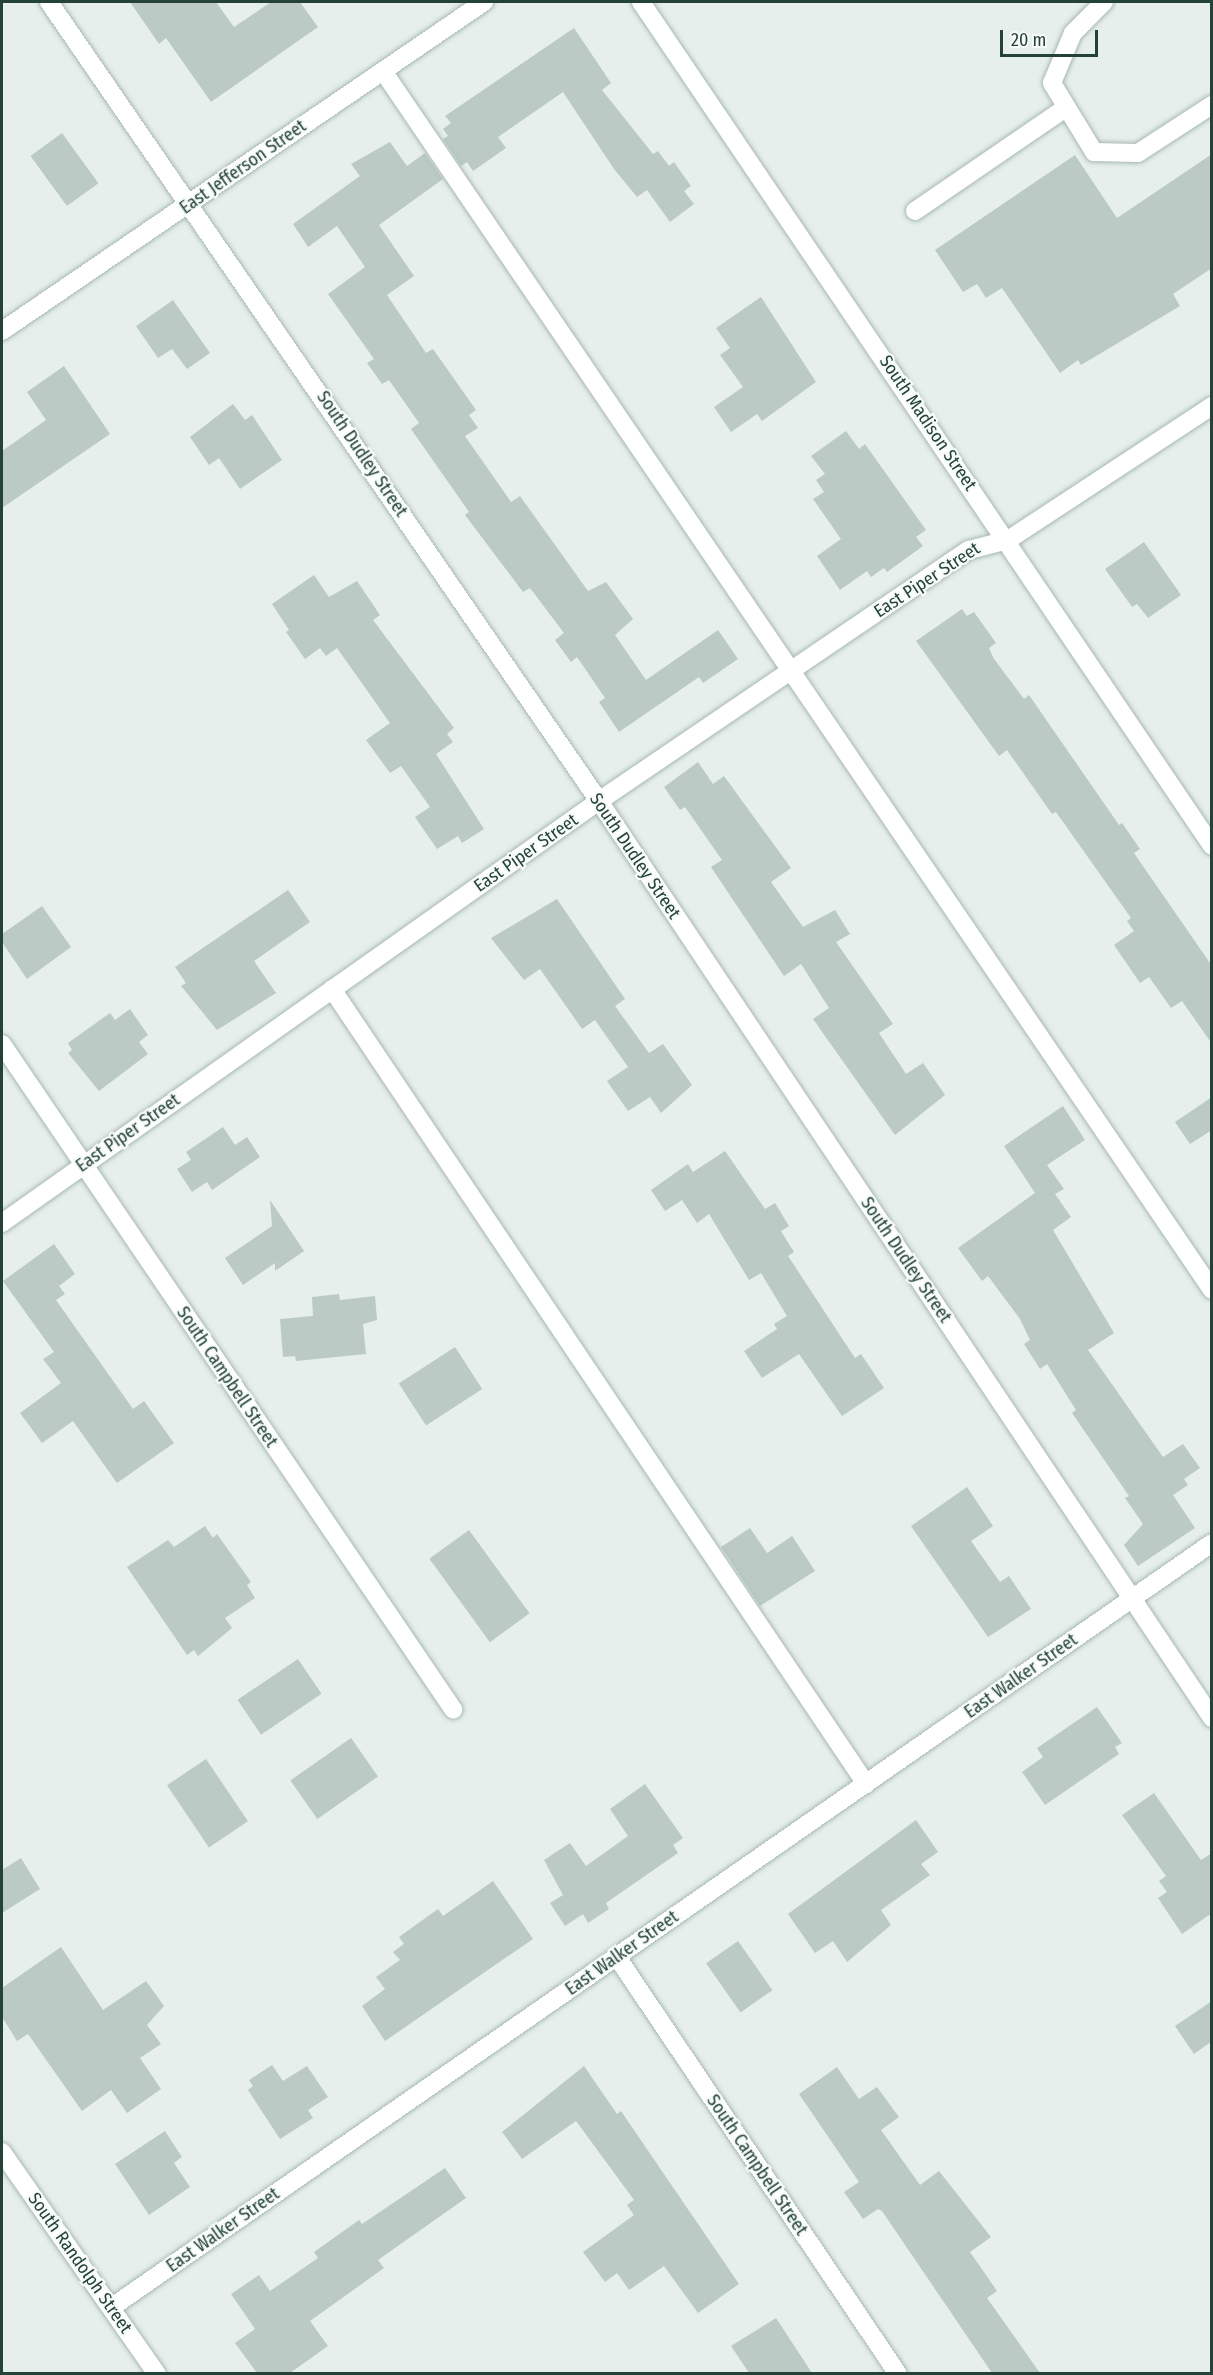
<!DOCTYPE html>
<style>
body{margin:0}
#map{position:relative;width:1213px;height:2375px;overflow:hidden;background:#e6efeb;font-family:"Fira Sans Condensed",sans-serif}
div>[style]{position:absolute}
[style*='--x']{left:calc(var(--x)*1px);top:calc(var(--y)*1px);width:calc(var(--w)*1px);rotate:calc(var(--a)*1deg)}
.building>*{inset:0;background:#bbcac4;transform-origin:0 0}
.roads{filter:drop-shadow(0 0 2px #a8b8b2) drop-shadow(0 0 2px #a8b8b2)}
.minor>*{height:18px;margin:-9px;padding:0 9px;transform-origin:9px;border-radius:9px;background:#fff}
span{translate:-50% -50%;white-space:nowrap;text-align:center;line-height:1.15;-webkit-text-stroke:4.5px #f7fbf9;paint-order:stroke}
.street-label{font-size:18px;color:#24423a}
.frame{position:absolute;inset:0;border:3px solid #24423a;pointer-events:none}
.scale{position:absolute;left:1000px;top:30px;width:98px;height:27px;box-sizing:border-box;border:3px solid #24423a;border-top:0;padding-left:8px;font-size:18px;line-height:21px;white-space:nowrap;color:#24423a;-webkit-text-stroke:4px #f7fbf9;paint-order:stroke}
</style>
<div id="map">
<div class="building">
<i style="clip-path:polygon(130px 2px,216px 2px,234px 27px,271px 2px,300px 2px,318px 27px,211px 102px,166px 38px,159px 44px)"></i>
<i style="clip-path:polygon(574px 28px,611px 83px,602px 90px,653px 154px,658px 151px,669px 166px,674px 162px,691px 186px,684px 191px,694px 204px,670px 222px,647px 190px,637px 197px,614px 169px,563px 92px,498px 137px,506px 148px,473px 171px,467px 162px,461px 166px,443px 139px,448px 136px,443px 129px,451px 123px,445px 116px)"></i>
<i style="left:62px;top:133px;width:62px;height:39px;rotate:54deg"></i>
<i style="clip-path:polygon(390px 142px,407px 166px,425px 153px,443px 179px,379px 225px,414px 276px,387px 295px,426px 353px,433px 349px,476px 410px,469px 415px,478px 428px,465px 436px,511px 502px,520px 496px,588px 591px,606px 582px,633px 619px,615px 635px,646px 680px,718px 630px,738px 659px,703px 683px,699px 677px,619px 732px,599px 702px,605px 698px,577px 657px,571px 662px,555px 640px,564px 633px,530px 588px,523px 592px,465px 515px,469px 512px,411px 429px,419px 423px,389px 380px,382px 384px,367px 363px,374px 359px,328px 294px,365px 267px,337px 226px,308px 247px,293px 224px,360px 176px,351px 164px)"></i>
<i style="clip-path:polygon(1212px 154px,1212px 268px,1173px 294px,1180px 306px,1081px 365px,1078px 360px,1060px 373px,1002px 288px,986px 298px,977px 284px,963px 292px,935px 250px,1075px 155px,1117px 218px)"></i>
<i style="clip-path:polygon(761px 297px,816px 382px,762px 421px,757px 414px,731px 432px,714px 407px,743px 387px,720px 355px,730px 348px,716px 328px)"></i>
<i style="clip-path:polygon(173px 300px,210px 353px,187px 369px,172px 349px,158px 358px,136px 326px)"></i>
<i style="clip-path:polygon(64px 366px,110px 434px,2px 508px,2px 451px,46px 420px,27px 392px)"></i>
<i style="clip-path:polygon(233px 404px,245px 420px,252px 415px,282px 460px,240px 489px,219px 458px,209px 465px,190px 437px)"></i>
<i style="clip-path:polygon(846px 431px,859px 449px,865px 444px,926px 530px,916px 537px,923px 546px,887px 572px,884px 568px,871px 577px,867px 571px,840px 590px,817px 556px,841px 539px,813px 499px,824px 492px,816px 480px,825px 474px,811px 456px)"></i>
<i style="clip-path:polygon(1144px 542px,1181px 595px,1148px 618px,1137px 604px,1132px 607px,1105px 569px)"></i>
<i style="clip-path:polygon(314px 575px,329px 597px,357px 581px,380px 615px,373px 620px,454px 728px,447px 734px,453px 742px,436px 754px,484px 829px,462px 843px,458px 836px,437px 849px,415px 817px,430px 807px,401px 766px,390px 773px,366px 740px,390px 723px,337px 648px,326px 656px,320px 648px,305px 659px,286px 632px,289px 630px,272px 604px)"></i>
<i style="clip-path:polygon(962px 609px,967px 616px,974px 612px,996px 643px,989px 648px,994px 659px,1024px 699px,1029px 695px,1119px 825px,1122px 823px,1140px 849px,1134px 853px,1212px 966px,1212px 1044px,1182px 1001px,1171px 1008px,1149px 977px,1140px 983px,1114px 945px,1134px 931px,1127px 921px,1131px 918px,1056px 812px,1052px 814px,1007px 750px,999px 756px,916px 641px)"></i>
<i style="clip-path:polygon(698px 762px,713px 784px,724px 776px,791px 868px,771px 882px,803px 927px,835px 910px,850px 934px,836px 942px,893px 1024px,879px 1033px,906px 1074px,923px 1063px,945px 1095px,895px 1135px,813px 1019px,829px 1008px,801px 964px,784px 976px,711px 867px,722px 860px,685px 807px,680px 810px,664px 787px)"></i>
<i style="clip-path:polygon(288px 890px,310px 922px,254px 961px,276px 993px,217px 1030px,181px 986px,186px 983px,175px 967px)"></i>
<i style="clip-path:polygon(557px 899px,625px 999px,615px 1006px,649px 1053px,663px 1044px,692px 1085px,661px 1113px,650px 1097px,628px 1111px,607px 1081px,628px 1067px,595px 1020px,582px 1029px,540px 969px,524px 980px,491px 938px)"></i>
<i style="clip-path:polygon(42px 906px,71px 947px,27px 979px,2px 942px,2px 934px)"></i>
<i style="clip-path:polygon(130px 1009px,148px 1035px,139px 1042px,148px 1054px,99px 1091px,68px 1053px,72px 1050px,68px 1043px,110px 1013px,115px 1020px)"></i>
<i style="clip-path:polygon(1212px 1097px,1212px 1130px,1190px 1144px,1175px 1122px)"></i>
<i style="clip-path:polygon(1063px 1106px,1085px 1140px,1047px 1165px,1064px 1189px,1055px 1194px,1071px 1217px,1053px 1230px,1114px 1333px,1088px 1350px,1163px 1457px,1183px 1444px,1200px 1468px,1184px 1479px,1188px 1485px,1173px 1495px,1195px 1528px,1138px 1566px,1124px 1545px,1143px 1524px,1125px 1498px,1129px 1496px,1072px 1413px,1076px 1410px,1047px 1364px,1040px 1369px,1024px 1344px,1030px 1340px,1020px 1319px,988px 1276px,982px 1281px,958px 1248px,1035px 1193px,1004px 1146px)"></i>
<i style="clip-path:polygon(223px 1127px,235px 1145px,247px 1137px,260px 1157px,212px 1190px,207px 1182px,192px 1192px,177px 1169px,191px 1160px,186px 1152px)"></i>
<i style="clip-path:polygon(725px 1151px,765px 1209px,775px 1203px,789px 1226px,781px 1231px,794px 1252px,788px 1256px,855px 1358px,861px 1354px,884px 1388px,842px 1416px,799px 1354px,762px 1378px,744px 1351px,777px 1329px,774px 1324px,787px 1316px,761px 1273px,749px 1280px,709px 1214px,697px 1223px,682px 1200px,665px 1211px,651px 1190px,688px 1164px,693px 1172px)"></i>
<i style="clip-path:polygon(270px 1200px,304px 1251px,275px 1271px,275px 1263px,243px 1285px,225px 1258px,272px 1226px)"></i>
<i style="clip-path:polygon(54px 1244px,75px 1274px,59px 1286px,65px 1294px,56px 1300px,133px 1409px,144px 1401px,174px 1443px,117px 1483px,73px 1421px,42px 1443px,20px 1413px,61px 1383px,43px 1359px,54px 1352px,3px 1281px)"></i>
<i style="clip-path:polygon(339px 1294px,340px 1300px,375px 1296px,377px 1320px,363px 1324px,366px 1354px,296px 1361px,295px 1356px,283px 1357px,280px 1319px,313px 1316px,312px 1297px)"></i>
<i style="left:455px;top:1347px;width:50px;height:67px;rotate:57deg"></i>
<i style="clip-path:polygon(967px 1487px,993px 1526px,971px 1541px,1000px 1582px,1009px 1576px,1031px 1609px,988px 1637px,911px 1526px)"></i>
<i style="clip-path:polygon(205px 1526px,213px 1538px,217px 1534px,251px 1582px,247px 1585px,255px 1598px,225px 1618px,232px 1628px,198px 1656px,194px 1650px,187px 1655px,127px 1567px,168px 1540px,174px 1547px)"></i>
<i style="clip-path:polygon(750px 1528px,767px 1553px,792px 1536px,815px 1571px,760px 1606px,721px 1547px)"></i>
<i style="left:469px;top:1530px;width:103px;height:49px;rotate:54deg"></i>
<i style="left:298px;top:1659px;width:42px;height:73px;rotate:56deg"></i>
<i style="clip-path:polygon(1097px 1707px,1122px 1743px,1115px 1747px,1119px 1754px,1045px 1805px,1022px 1772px,1043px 1757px,1037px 1748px)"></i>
<i style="left:351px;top:1738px;width:47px;height:74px;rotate:55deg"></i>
<i style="left:206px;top:1759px;width:75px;height:47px;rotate:56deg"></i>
<i style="clip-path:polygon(645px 1784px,683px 1838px,673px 1845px,678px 1853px,606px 1903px,609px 1909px,588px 1923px,583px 1914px,565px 1926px,550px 1903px,563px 1895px,544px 1860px,570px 1843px,586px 1866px,628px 1836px,610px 1809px)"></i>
<i style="clip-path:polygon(1154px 1793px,1201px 1860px,1212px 1853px,1212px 1913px,1182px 1934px,1158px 1898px,1167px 1892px,1159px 1881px,1166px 1876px,1122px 1815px)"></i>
<i style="clip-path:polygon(916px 1820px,938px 1852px,921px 1864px,930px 1875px,881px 1910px,891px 1925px,847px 1962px,833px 1941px,815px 1953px,788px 1914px)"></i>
<i style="clip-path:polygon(21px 1858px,40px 1889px,2px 1913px,2px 1870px)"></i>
<i style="clip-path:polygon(493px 1881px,533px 1939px,385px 2041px,362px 2006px,385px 1989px,376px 1977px,400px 1960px,393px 1952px,404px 1944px,399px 1937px,438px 1909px,443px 1916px)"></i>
<i style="left:738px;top:1941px;width:60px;height:39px;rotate:55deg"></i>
<i style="clip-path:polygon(61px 1947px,103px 2010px,146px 1981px,164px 2006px,147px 2025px,161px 2044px,140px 2058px,161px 2089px,127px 2113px,111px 2090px,82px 2111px,28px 2034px,17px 2041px,2px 2017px,2px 1988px)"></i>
<i style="clip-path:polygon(1212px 2001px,1212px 2041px,1194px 2054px,1175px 2026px)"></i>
<i style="clip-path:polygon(272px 2065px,283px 2081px,307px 2066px,328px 2097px,308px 2110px,313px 2118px,280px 2139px,248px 2090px,253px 2086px,249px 2080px)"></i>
<i style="clip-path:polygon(584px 2066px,617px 2114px,621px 2111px,739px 2284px,698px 2313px,664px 2266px,629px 2290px,617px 2273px,605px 2282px,583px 2252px,634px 2215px,627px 2205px,634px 2200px,576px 2121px,522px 2159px,502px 2132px)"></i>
<i style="clip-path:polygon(837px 2067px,859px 2099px,877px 2087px,899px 2117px,881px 2130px,920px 2185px,939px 2171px,991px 2237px,970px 2252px,997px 2291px,987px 2298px,1040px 2373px,992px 2373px,882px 2211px,878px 2209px,863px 2219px,844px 2192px,859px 2182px,799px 2094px)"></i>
<i style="clip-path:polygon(165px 2131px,182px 2157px,174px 2163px,190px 2187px,149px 2215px,115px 2164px)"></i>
<i style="clip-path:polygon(445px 2168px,466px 2198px,378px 2260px,384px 2268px,310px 2321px,328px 2346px,290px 2373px,257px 2373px,235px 2343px,255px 2329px,231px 2294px,259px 2275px,270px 2291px,318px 2258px,314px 2252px,359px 2220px,362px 2224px)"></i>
<i style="clip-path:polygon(776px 2318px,812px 2373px,749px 2373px,731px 2346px)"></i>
</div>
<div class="roads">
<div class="minor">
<i style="--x:49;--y:2;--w:970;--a:55.46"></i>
<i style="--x:599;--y:801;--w:1103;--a:56.24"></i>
<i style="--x:641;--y:2;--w:1019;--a:55.92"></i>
<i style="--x:1104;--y:2;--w:44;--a:135"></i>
<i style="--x:1073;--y:33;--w:54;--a:112.8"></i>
<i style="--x:1052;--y:83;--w:81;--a:58.7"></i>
<i style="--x:1094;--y:152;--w:44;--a:1.3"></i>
<i style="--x:1138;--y:153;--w:88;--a:-33"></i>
<i style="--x:383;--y:71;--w:1474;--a:55.78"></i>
<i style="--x:915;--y:211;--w:181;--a:-34.4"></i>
<i style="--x:2;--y:331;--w:584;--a:-34.32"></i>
<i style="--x:332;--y:989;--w:958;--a:56.11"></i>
<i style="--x:2;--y:1044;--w:804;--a:55.86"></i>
<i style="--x:2;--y:1223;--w:731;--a:-35.26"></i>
<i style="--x:599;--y:801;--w:447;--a:-34.2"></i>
<i style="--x:969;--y:550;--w:40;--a:-14.4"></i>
<i style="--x:1008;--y:540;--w:244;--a:-33.3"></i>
<i style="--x:617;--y:1957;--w:503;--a:56.03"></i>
<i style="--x:2;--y:2152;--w:271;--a:55.1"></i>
<i style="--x:112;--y:2307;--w:1339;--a:-34.78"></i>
</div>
</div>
<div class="street-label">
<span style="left:243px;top:167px;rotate:-35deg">East Jefferson Street</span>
<span style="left:928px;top:423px;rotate:56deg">South Madison Street</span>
<span style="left:362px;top:454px;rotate:56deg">South Dudley Street</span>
<span style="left:927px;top:580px;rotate:-33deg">East Piper Street</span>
<span style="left:526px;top:853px;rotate:-35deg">East Piper Street</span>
<span style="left:635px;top:856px;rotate:56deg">South Dudley Street</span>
<span style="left:128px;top:1133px;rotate:-35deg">East Piper Street</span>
<span style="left:906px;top:1260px;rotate:56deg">South Dudley Street</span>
<span style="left:227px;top:1377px;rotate:56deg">South Campbell Street</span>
<span style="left:1021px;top:1676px;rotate:-35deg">East Walker Street</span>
<span style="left:622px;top:1953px;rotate:-35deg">East Walker Street</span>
<span style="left:757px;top:2165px;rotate:56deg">South Campbell Street</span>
<span style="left:223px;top:2230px;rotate:-35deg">East Walker Street</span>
<span style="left:80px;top:2263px;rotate:55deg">South Randolph Street</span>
</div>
<div class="frame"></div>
<div class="scale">20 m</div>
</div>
